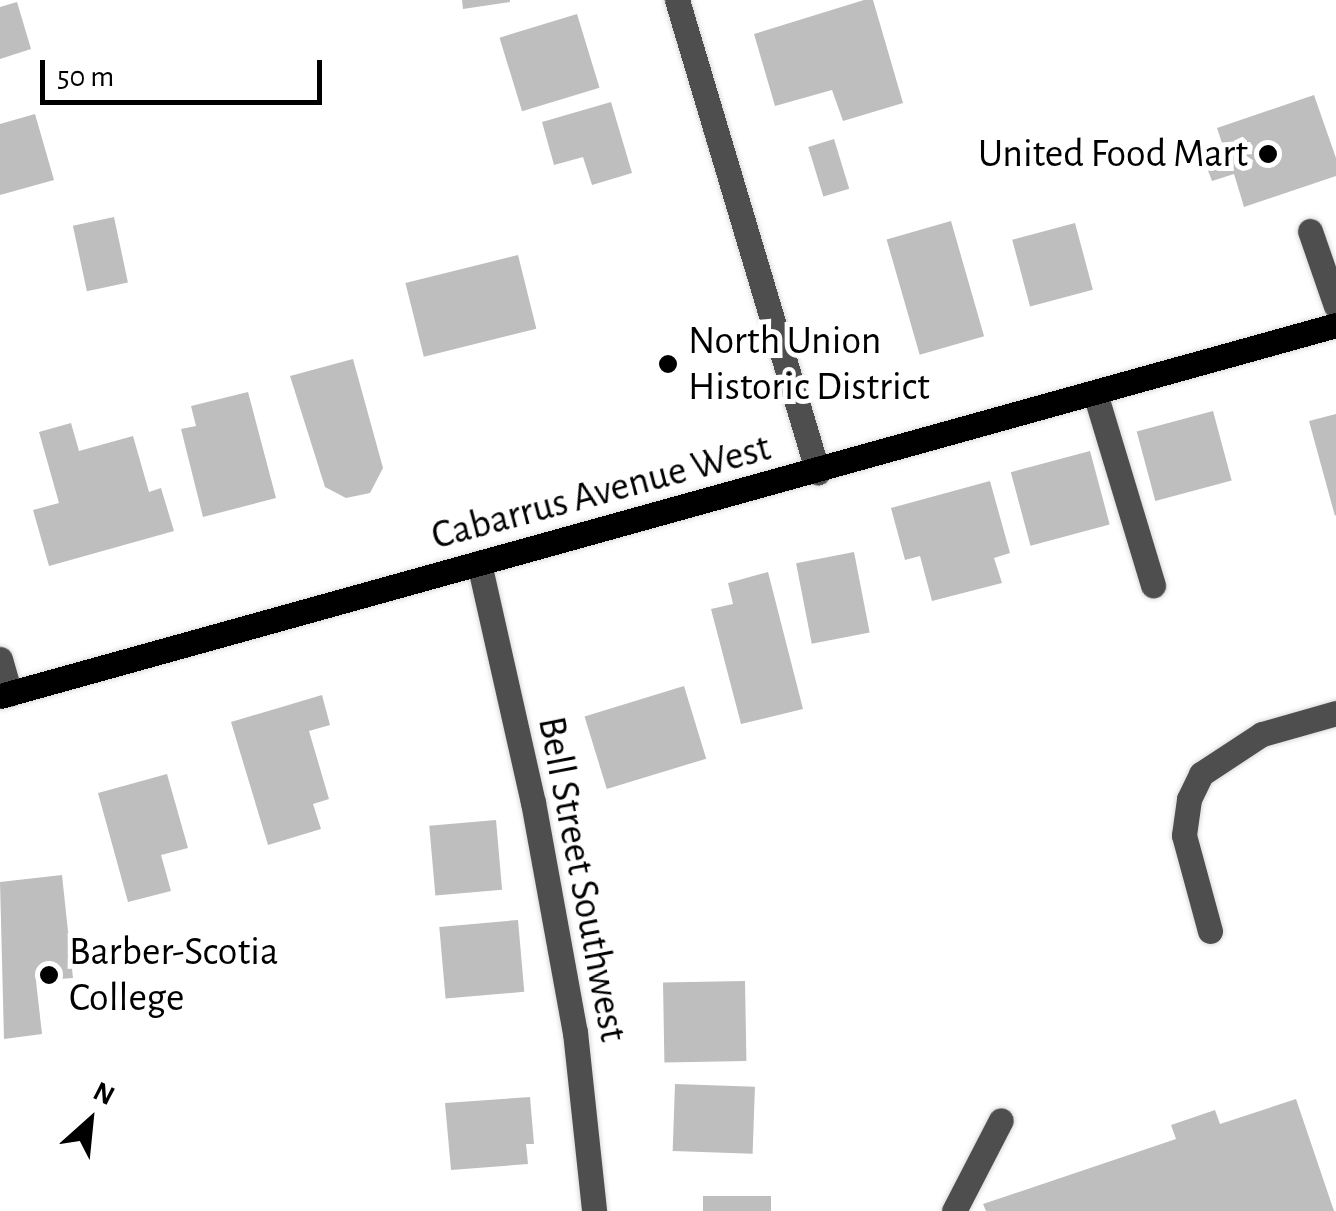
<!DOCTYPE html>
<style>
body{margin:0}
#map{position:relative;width:1336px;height:1211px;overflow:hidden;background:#fff;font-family:"Alegreya Sans",sans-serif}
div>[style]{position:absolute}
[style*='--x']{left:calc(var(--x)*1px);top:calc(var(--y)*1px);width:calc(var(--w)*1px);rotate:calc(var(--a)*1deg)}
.building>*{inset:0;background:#bebebe;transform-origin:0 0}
.roads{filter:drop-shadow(0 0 2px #dbdbdb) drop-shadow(0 0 2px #dbdbdb)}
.minor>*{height:25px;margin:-12.5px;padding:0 12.5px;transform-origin:12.5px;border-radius:12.5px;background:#4e4e4e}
.major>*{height:25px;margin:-12.5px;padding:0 12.5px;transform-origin:12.5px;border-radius:12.5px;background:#000}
.dots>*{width:28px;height:28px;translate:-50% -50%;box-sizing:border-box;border:5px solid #fff;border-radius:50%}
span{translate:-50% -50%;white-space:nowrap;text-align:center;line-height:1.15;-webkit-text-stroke:10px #fff;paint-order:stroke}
.poi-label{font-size:40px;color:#000}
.right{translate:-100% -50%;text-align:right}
.left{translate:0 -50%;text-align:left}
.street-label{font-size:40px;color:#000}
.north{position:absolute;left:40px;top:1071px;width:100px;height:100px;-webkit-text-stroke:8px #fff;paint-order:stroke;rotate:27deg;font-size:28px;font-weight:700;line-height:40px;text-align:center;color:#000}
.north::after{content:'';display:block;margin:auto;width:35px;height:45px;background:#000;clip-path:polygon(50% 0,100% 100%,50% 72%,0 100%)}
.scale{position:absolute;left:40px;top:60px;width:282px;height:45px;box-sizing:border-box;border:5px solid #000;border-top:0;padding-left:12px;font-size:30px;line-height:35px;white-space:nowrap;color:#000;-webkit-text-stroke:8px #fff;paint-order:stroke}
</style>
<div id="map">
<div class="building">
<i style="clip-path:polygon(462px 0,510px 0,510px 2px,463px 9px)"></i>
<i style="clip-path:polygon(864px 0,873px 0,903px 103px,843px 121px,832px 90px,775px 106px,754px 34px)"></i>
<i style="clip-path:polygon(17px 2px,31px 49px,0 59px,0 7px)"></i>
<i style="left:577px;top:14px;width:77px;height:81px;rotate:73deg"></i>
<i style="clip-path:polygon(1314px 95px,1336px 158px,1336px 176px,1244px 207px,1234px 174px,1212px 181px,1200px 150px,1222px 143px,1217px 128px)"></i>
<i style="clip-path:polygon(611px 102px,632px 173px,592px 185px,583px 157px,554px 165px,542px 122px)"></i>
<i style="clip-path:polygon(35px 114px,54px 180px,0 195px,0 124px)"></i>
<i style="left:834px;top:139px;width:52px;height:27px;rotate:73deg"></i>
<i style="left:114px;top:217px;width:67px;height:42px;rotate:78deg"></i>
<i style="left:951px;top:221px;width:120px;height:67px;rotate:74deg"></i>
<i style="left:1075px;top:223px;width:69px;height:65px;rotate:75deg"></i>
<i style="left:518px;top:255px;width:76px;height:116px;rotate:76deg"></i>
<i style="clip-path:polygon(353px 359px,383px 468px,370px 493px,346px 498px,325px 487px,290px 376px)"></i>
<i style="clip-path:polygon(248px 392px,276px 498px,203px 517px,181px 429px,196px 426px,191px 406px)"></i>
<i style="left:1213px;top:411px;width:72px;height:79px;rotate:75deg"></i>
<i style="clip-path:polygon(1336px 414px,1336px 515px,1335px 516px,1309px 421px)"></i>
<i style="clip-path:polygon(71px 423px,79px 451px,133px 436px,149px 492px,161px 488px,174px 531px,49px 566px,33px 510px,59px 503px,39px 432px)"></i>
<i style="left:1090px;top:451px;width:76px;height:82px;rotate:75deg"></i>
<i style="clip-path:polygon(990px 481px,1010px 553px,994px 558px,1002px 583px,932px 601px,920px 556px,905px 560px,891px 508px)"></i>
<i style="left:854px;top:552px;width:82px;height:59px;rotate:79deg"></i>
<i style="clip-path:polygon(768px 572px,803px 709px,741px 724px,711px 609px,733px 604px,728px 583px)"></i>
<i style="left:684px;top:686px;width:76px;height:104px;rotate:73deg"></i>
<i style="clip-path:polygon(322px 695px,330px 725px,309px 731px,329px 799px,313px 804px,321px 829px,268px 845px,231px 722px)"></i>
<i style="clip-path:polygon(167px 774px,188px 848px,161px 855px,171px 891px,128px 902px,98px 793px)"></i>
<i style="left:496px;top:820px;width:70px;height:67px;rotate:85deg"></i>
<i style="clip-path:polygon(62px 875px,73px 978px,36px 981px,42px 1034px,4px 1039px,0 882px)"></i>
<i style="left:518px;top:920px;width:72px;height:79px;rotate:85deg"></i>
<i style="left:745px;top:981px;width:80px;height:82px;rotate:89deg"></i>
<i style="left:675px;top:1084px;width:80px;height:67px;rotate:2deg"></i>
<i style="clip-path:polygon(530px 1097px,534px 1144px,526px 1144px,528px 1164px,451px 1170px,445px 1103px)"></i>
<i style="clip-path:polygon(1296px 1099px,1334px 1211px,986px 1211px,983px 1204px,1176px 1139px,1171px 1125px,1215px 1110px,1220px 1124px)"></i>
<i style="left:771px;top:1196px;width:15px;height:68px;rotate:90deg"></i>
</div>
<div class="roads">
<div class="minor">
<i style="--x:677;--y:0;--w:493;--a:73.4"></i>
<i style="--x:1310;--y:231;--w:79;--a:70.9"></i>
<i style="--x:1095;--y:393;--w:201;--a:73.2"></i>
<i style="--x:479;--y:563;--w:245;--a:77.3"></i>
<i style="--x:533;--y:802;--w:234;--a:79.7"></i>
<i style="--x:575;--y:1032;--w:180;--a:83.9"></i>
<i style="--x:0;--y:659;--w:36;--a:74"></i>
<i style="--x:1210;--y:931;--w:99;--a:-105.2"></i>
<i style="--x:1184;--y:835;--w:36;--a:-82"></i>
<i style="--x:1189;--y:799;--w:28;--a:-64"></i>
<i style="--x:1201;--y:774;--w:73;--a:-33.3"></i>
<i style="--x:1262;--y:734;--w:77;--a:-15.8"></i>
<i style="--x:954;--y:1211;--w:102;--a:-62.7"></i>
</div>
<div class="major">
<i style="--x:0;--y:696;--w:1387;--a:-15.52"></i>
</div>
</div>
<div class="dots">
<i style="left:1268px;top:154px;background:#000"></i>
<i style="left:668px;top:364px;background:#000"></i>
<i style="left:49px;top:975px;background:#000"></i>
</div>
<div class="poi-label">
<span class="right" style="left:1248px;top:154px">United Food Mart</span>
<span class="left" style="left:688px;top:364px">North Union<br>Historic District</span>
<span class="left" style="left:69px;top:975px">Barber-Scotia<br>College</span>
</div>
<div class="street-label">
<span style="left:601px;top:492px;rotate:-15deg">Cabarrus Avenue West</span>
<span style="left:582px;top:879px;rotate:79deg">Bell Street Southwest</span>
</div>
<div class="north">N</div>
<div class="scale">50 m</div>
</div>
